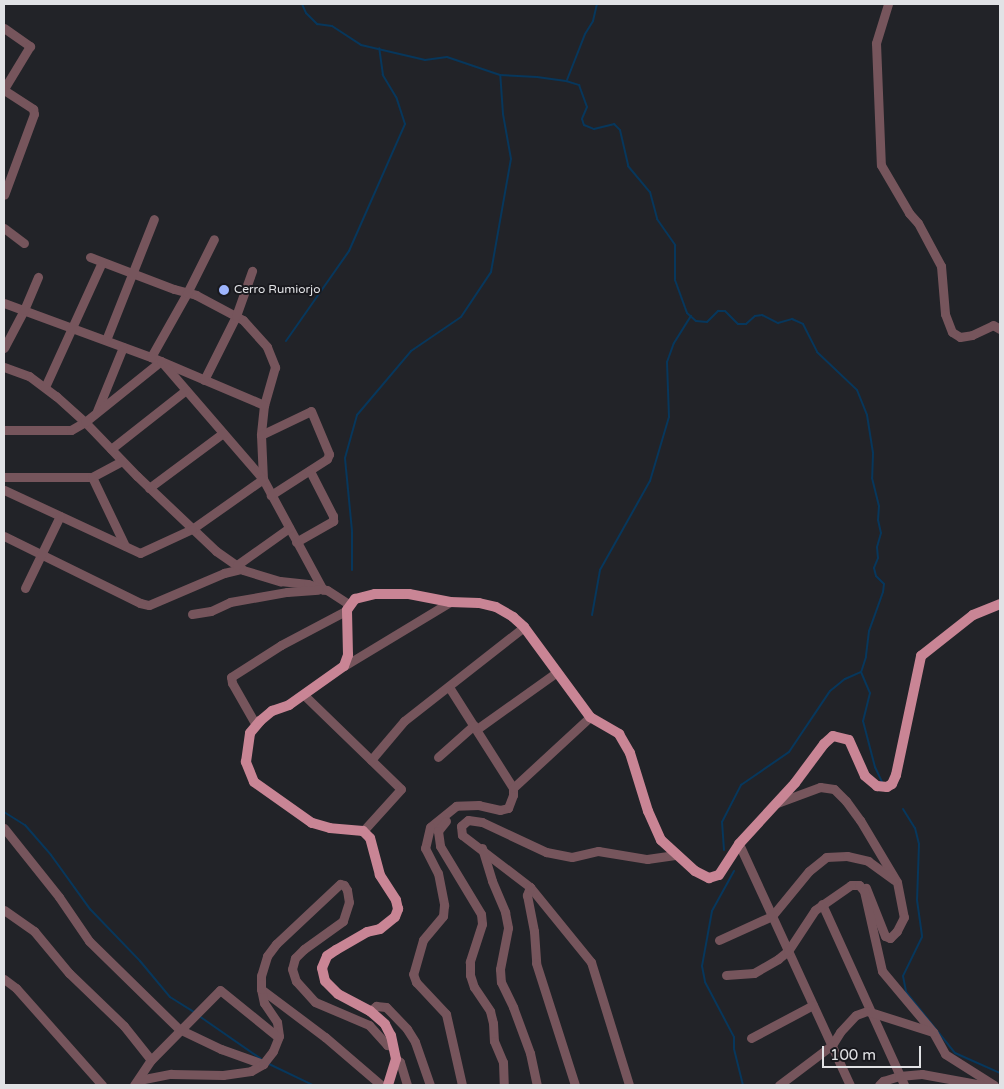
<!DOCTYPE html>
<style>
body{margin:0}
#map{position:relative;width:1004px;height:1089px;overflow:hidden;background:#222328;font-family:"Varela Round",sans-serif}
div>[style]{position:absolute}
[style*='--x']{left:calc(var(--x)*1px);top:calc(var(--y)*1px);width:calc(var(--w)*1px);rotate:calc(var(--a)*1deg)}
.stream>*{height:2px;margin:-1px;padding:0 1px;transform-origin:1px;border-radius:1px;background:#07375c}
.minor>*{height:9px;margin:-4.5px;padding:0 4.5px;transform-origin:4.5px;border-radius:4.5px;background:#76555c}
.major>*{height:10px;margin:-5px;padding:0 5px;transform-origin:5px;border-radius:5px;background:#c98595}
.dots>*{width:14px;height:14px;translate:-50% -50%;box-sizing:border-box;border:2px solid #19191e;border-radius:50%}
span{translate:-50% -50%;white-space:nowrap;text-align:center;line-height:1.15;-webkit-text-stroke:4px #19191e;paint-order:stroke}
.poi-label{font-size:12px;color:#e1e2e5}
.left{translate:0 -50%;text-align:left}
.frame{position:absolute;inset:0;border:5px solid #e1e2e5;pointer-events:none}
.scale{position:absolute;left:822px;top:1046px;width:99px;height:22px;box-sizing:border-box;border:2px solid #e1e2e5;border-top:0;padding-left:6px;font-size:15px;line-height:18px;white-space:nowrap;color:#e1e2e5;-webkit-text-stroke:4px #19191e;paint-order:stroke}
</style>
<div id="map">
<div class="stream">
<i style="--x:302;--y:4;--w:10;--a:66"></i>
<i style="--x:306;--y:13;--w:16;--a:45"></i>
<i style="--x:317;--y:24;--w:15;--a:8"></i>
<i style="--x:332;--y:26;--w:35;--a:33"></i>
<i style="--x:361;--y:45;--w:66;--a:13.2"></i>
<i style="--x:425;--y:60;--w:22;--a:-8"></i>
<i style="--x:447;--y:57;--w:56;--a:18.8"></i>
<i style="--x:500;--y:75;--w:37;--a:3"></i>
<i style="--x:537;--y:77;--w:29;--a:8"></i>
<i style="--x:566;--y:81;--w:14;--a:17"></i>
<i style="--x:579;--y:85;--w:23;--a:70"></i>
<i style="--x:587;--y:107;--w:13;--a:113"></i>
<i style="--x:582;--y:119;--w:6;--a:72"></i>
<i style="--x:584;--y:125;--w:11;--a:22"></i>
<i style="--x:594;--y:129;--w:21;--a:-14"></i>
<i style="--x:614;--y:124;--w:8;--a:45"></i>
<i style="--x:620;--y:130;--w:37;--a:77"></i>
<i style="--x:628;--y:166;--w:34;--a:50"></i>
<i style="--x:650;--y:192;--w:28;--a:75"></i>
<i style="--x:657;--y:219;--w:32;--a:55"></i>
<i style="--x:675;--y:245;--w:35;--a:90"></i>
<i style="--x:675;--y:280;--w:35;--a:70"></i>
<i style="--x:687;--y:313;--w:12;--a:42"></i>
<i style="--x:696;--y:321;--w:11;--a:5"></i>
<i style="--x:707;--y:322;--w:16;--a:-45"></i>
<i style="--x:718;--y:311;--w:7;--a:0"></i>
<i style="--x:725;--y:311;--w:18;--a:45"></i>
<i style="--x:738;--y:324;--w:8;--a:0"></i>
<i style="--x:746;--y:324;--w:12;--a:-42"></i>
<i style="--x:755;--y:316;--w:7;--a:-8"></i>
<i style="--x:762;--y:315;--w:18;--a:27"></i>
<i style="--x:778;--y:323;--w:15;--a:-16"></i>
<i style="--x:792;--y:319;--w:12;--a:24"></i>
<i style="--x:803;--y:324;--w:31;--a:63"></i>
<i style="--x:817;--y:352;--w:55;--a:43.5"></i>
<i style="--x:857;--y:390;--w:27;--a:68"></i>
<i style="--x:867;--y:415;--w:39;--a:81"></i>
<i style="--x:873;--y:454;--w:24;--a:92"></i>
<i style="--x:872;--y:478;--w:29;--a:76"></i>
<i style="--x:879;--y:506;--w:14;--a:94"></i>
<i style="--x:878;--y:520;--w:13;--a:77"></i>
<i style="--x:881;--y:533;--w:15;--a:106"></i>
<i style="--x:877;--y:547;--w:11;--a:85"></i>
<i style="--x:878;--y:558;--w:11;--a:112"></i>
<i style="--x:874;--y:568;--w:8;--a:76"></i>
<i style="--x:876;--y:576;--w:11;--a:45"></i>
<i style="--x:884;--y:584;--w:8;--a:97"></i>
<i style="--x:883;--y:592;--w:41;--a:109.7"></i>
<i style="--x:869;--y:631;--w:26;--a:97"></i>
<i style="--x:866;--y:657;--w:16;--a:108"></i>
<i style="--x:861;--y:672;--w:23;--a:67"></i>
<i style="--x:870;--y:693;--w:29;--a:104"></i>
<i style="--x:863;--y:721;--w:48;--a:75.4"></i>
<i style="--x:875;--y:767;--w:17;--a:65"></i>
<i style="--x:567;--y:80;--w:49;--a:-68.6"></i>
<i style="--x:585;--y:34;--w:15;--a:-58"></i>
<i style="--x:593;--y:21;--w:17;--a:-77"></i>
<i style="--x:286;--y:341;--w:110;--a:-55"></i>
<i style="--x:349;--y:251;--w:139;--a:-66.2"></i>
<i style="--x:405;--y:124;--w:28;--a:-108"></i>
<i style="--x:396;--y:97;--w:26;--a:-121"></i>
<i style="--x:383;--y:75;--w:27;--a:-98"></i>
<i style="--x:352;--y:570;--w:39;--a:-90"></i>
<i style="--x:352;--y:531;--w:73;--a:-95.5"></i>
<i style="--x:345;--y:458;--w:45;--a:-74.4"></i>
<i style="--x:357;--y:415;--w:84;--a:-49.8"></i>
<i style="--x:411;--y:351;--w:60;--a:-34.2"></i>
<i style="--x:461;--y:317;--w:54;--a:-56.3"></i>
<i style="--x:491;--y:272;--w:115;--a:-80"></i>
<i style="--x:511;--y:159;--w:46;--a:-100.1"></i>
<i style="--x:503;--y:114;--w:39;--a:-94"></i>
<i style="--x:592;--y:615;--w:46;--a:-79.9"></i>
<i style="--x:600;--y:570;--w:102;--a:-60.7"></i>
<i style="--x:650;--y:481;--w:67;--a:-73.5"></i>
<i style="--x:669;--y:417;--w:55;--a:-92.1"></i>
<i style="--x:667;--y:362;--w:20;--a:-70"></i>
<i style="--x:674;--y:343;--w:32;--a:-58"></i>
<i style="--x:903;--y:809;--w:22;--a:58"></i>
<i style="--x:915;--y:828;--w:16;--a:76"></i>
<i style="--x:919;--y:844;--w:56;--a:92"></i>
<i style="--x:917;--y:900;--w:37;--a:82"></i>
<i style="--x:922;--y:937;--w:43;--a:116"></i>
<i style="--x:903;--y:976;--w:16;--a:79"></i>
<i style="--x:906;--y:992;--w:78;--a:51.2"></i>
<i style="--x:955;--y:1053;--w:49;--a:24"></i>
<i style="--x:4;--y:812;--w:25;--a:32"></i>
<i style="--x:25;--y:825;--w:40;--a:49"></i>
<i style="--x:51;--y:855;--w:67;--a:54.2"></i>
<i style="--x:90;--y:909;--w:72;--a:46.1"></i>
<i style="--x:140;--y:961;--w:47;--a:50.2"></i>
<i style="--x:170;--y:997;--w:28;--a:32"></i>
<i style="--x:724;--y:850;--w:28;--a:-94"></i>
<i style="--x:722;--y:822;--w:42;--a:-62.8"></i>
<i style="--x:741;--y:785;--w:58;--a:-34.5"></i>
<i style="--x:789;--y:752;--w:73;--a:-56.1"></i>
<i style="--x:830;--y:691;--w:19;--a:-39"></i>
<i style="--x:845;--y:679;--w:17;--a:-24"></i>
<i style="--x:734;--y:871;--w:46;--a:118.8"></i>
<i style="--x:712;--y:911;--w:56;--a:100.3"></i>
<i style="--x:702;--y:966;--w:16;--a:79"></i>
<i style="--x:705;--y:982;--w:62;--a:62.2"></i>
<i style="--x:734;--y:1037;--w:12;--a:90"></i>
<i style="--x:734;--y:1049;--w:37;--a:76"></i>
<i style="--x:199;--y:1016;--w:75;--a:34.7"></i>
<i style="--x:267;--y:1063;--w:51;--a:25.6"></i>
</div>
<div class="minor">
<i style="--x:888;--y:4;--w:41;--a:107.1"></i>
<i style="--x:876;--y:43;--w:122;--a:87.7"></i>
<i style="--x:881;--y:165;--w:56;--a:59.7"></i>
<i style="--x:909;--y:213;--w:13;--a:48"></i>
<i style="--x:918;--y:223;--w:49;--a:61.9"></i>
<i style="--x:941;--y:266;--w:48;--a:85.2"></i>
<i style="--x:945;--y:314;--w:19;--a:69"></i>
<i style="--x:952;--y:332;--w:9;--a:32"></i>
<i style="--x:960;--y:337;--w:12;--a:-9"></i>
<i style="--x:972;--y:335;--w:23;--a:-25"></i>
<i style="--x:993;--y:325;--w:8;--a:30"></i>
<i style="--x:4;--y:28;--w:32;--a:35"></i>
<i style="--x:30;--y:46;--w:50;--a:121.2"></i>
<i style="--x:4;--y:90;--w:35;--a:33"></i>
<i style="--x:33;--y:109;--w:5;--a:79"></i>
<i style="--x:34;--y:114;--w:86;--a:110.3"></i>
<i style="--x:4;--y:228;--w:25;--a:37"></i>
<i style="--x:90;--y:257;--w:90;--a:20.9"></i>
<i style="--x:174;--y:289;--w:23;--a:15"></i>
<i style="--x:196;--y:295;--w:53;--a:28"></i>
<i style="--x:243;--y:320;--w:36;--a:48"></i>
<i style="--x:267;--y:347;--w:22;--a:68"></i>
<i style="--x:275;--y:367;--w:40;--a:106"></i>
<i style="--x:264;--y:405;--w:30;--a:96"></i>
<i style="--x:261;--y:435;--w:44;--a:87.4"></i>
<i style="--x:263;--y:479;--w:126;--a:61.6"></i>
<i style="--x:4;--y:303;--w:157;--a:20.2"></i>
<i style="--x:151;--y:357;--w:123;--a:23"></i>
<i style="--x:106;--y:340;--w:130;--a:-68.4"></i>
<i style="--x:4;--y:348;--w:43;--a:-62.2"></i>
<i style="--x:24;--y:310;--w:36;--a:-67"></i>
<i style="--x:151;--y:357;--w:73;--a:-60.6"></i>
<i style="--x:187;--y:293;--w:60;--a:-63.4"></i>
<i style="--x:4;--y:367;--w:27;--a:20"></i>
<i style="--x:29;--y:376;--w:34;--a:37"></i>
<i style="--x:56;--y:396;--w:39;--a:42"></i>
<i style="--x:85;--y:422;--w:75;--a:46.1"></i>
<i style="--x:137;--y:476;--w:109;--a:43.5"></i>
<i style="--x:216;--y:551;--w:33;--a:35"></i>
<i style="--x:243;--y:570;--w:39;--a:17"></i>
<i style="--x:280;--y:581;--w:28;--a:6"></i>
<i style="--x:308;--y:584;--w:20;--a:18"></i>
<i style="--x:327;--y:590;--w:27;--a:33"></i>
<i style="--x:204;--y:380;--w:72;--a:-63.4"></i>
<i style="--x:236;--y:316;--w:48;--a:-70.4"></i>
<i style="--x:45;--y:387;--w:137;--a:-65.5"></i>
<i style="--x:97;--y:411;--w:69;--a:-67.9"></i>
<i style="--x:4;--y:430;--w:67;--a:0"></i>
<i style="--x:71;--y:430;--w:16;--a:-30"></i>
<i style="--x:85;--y:422;--w:97;--a:-38.8"></i>
<i style="--x:161;--y:361;--w:156;--a:49.2"></i>
<i style="--x:263;--y:479;--w:87;--a:144.8"></i>
<i style="--x:192;--y:529;--w:57;--a:155.2"></i>
<i style="--x:140;--y:553;--w:150;--a:-155.1"></i>
<i style="--x:261;--y:435;--w:55;--a:-25.6"></i>
<i style="--x:311;--y:411;--w:47;--a:67.3"></i>
<i style="--x:329;--y:454;--w:5;--a:112"></i>
<i style="--x:327;--y:459;--w:67;--a:147.3"></i>
<i style="--x:111;--y:449;--w:95;--a:-38.2"></i>
<i style="--x:4;--y:477;--w:88;--a:0"></i>
<i style="--x:92;--y:477;--w:34;--a:-28"></i>
<i style="--x:92;--y:477;--w:76;--a:64.4"></i>
<i style="--x:149;--y:488;--w:92;--a:-36.6"></i>
<i style="--x:4;--y:536;--w:152;--a:26.2"></i>
<i style="--x:140;--y:603;--w:9;--a:13"></i>
<i style="--x:149;--y:605;--w:82;--a:-23.1"></i>
<i style="--x:224;--y:573;--w:18;--a:-13"></i>
<i style="--x:296;--y:542;--w:43;--a:-29.6"></i>
<i style="--x:333;--y:521;--w:5;--a:-90"></i>
<i style="--x:333;--y:516;--w:51;--a:-117.1"></i>
<i style="--x:237;--y:565;--w:64;--a:-35.4"></i>
<i style="--x:25;--y:588;--w:80;--a:-64.1"></i>
<i style="--x:192;--y:614;--w:19;--a:-9"></i>
<i style="--x:211;--y:611;--w:21;--a:-25"></i>
<i style="--x:230;--y:602;--w:58;--a:-10"></i>
<i style="--x:287;--y:592;--w:31;--a:-4"></i>
<i style="--x:344;--y:666;--w:124;--a:-31.1"></i>
<i style="--x:449;--y:687;--w:120;--a:57.6"></i>
<i style="--x:513;--y:788;--w:7;--a:90"></i>
<i style="--x:513;--y:795;--w:14;--a:111"></i>
<i style="--x:508;--y:808;--w:8;--a:166"></i>
<i style="--x:500;--y:810;--w:22;--a:-167"></i>
<i style="--x:479;--y:805;--w:23;--a:178"></i>
<i style="--x:456;--y:806;--w:33;--a:141"></i>
<i style="--x:430;--y:827;--w:22;--a:103"></i>
<i style="--x:425;--y:848;--w:28;--a:63"></i>
<i style="--x:438;--y:873;--w:33;--a:79"></i>
<i style="--x:444;--y:905;--w:11;--a:95"></i>
<i style="--x:443;--y:916;--w:31;--a:130"></i>
<i style="--x:423;--y:940;--w:35;--a:106"></i>
<i style="--x:413;--y:974;--w:9;--a:69"></i>
<i style="--x:416;--y:982;--w:44;--a:46.8"></i>
<i style="--x:446;--y:1014;--w:73;--a:77.3"></i>
<i style="--x:304;--y:695;--w:135;--a:44.1"></i>
<i style="--x:401;--y:789;--w:57;--a:132.1"></i>
<i style="--x:256;--y:725;--w:48;--a:-119.7"></i>
<i style="--x:232;--y:683;--w:6;--a:-99"></i>
<i style="--x:231;--y:677;--w:59;--a:-32.6"></i>
<i style="--x:281;--y:645;--w:75;--a:-27.9"></i>
<i style="--x:477;--y:729;--w:98;--a:-35.5"></i>
<i style="--x:438;--y:757;--w:48;--a:-41.6"></i>
<i style="--x:371;--y:760;--w:51;--a:-49.8"></i>
<i style="--x:404;--y:721;--w:152;--a:-38.1"></i>
<i style="--x:513;--y:788;--w:105;--a:-42.7"></i>
<i style="--x:777;--y:803;--w:46;--a:-20.4"></i>
<i style="--x:820;--y:787;--w:14;--a:8"></i>
<i style="--x:834;--y:789;--w:17;--a:45"></i>
<i style="--x:846;--y:801;--w:24;--a:54"></i>
<i style="--x:860;--y:820;--w:72;--a:59.2"></i>
<i style="--x:897;--y:882;--w:36;--a:79"></i>
<i style="--x:904;--y:917;--w:16;--a:117"></i>
<i style="--x:897;--y:931;--w:10;--a:135"></i>
<i style="--x:890;--y:938;--w:5;--a:-158"></i>
<i style="--x:885;--y:936;--w:52;--a:-111.6"></i>
<i style="--x:446;--y:821;--w:13;--a:129"></i>
<i style="--x:438;--y:831;--w:15;--a:82"></i>
<i style="--x:440;--y:846;--w:79;--a:58.9"></i>
<i style="--x:481;--y:914;--w:10;--a:84"></i>
<i style="--x:482;--y:924;--w:40;--a:108"></i>
<i style="--x:470;--y:962;--w:13;--a:90"></i>
<i style="--x:470;--y:975;--w:13;--a:72"></i>
<i style="--x:474;--y:987;--w:29;--a:56"></i>
<i style="--x:490;--y:1011;--w:12;--a:76"></i>
<i style="--x:493;--y:1023;--w:18;--a:87"></i>
<i style="--x:494;--y:1041;--w:23;--a:67"></i>
<i style="--x:503;--y:1062;--w:23;--a:88"></i>
<i style="--x:461;--y:826;--w:9;--a:84"></i>
<i style="--x:462;--y:835;--w:86;--a:37.4"></i>
<i style="--x:530;--y:887;--w:97;--a:50.9"></i>
<i style="--x:591;--y:962;--w:129;--a:72.8"></i>
<i style="--x:461;--y:826;--w:9;--a:-41"></i>
<i style="--x:468;--y:820;--w:14;--a:8"></i>
<i style="--x:482;--y:822;--w:71;--a:25.1"></i>
<i style="--x:546;--y:852;--w:26;--a:11"></i>
<i style="--x:572;--y:857;--w:27;--a:-13"></i>
<i style="--x:598;--y:851;--w:50;--a:9.3"></i>
<i style="--x:647;--y:859;--w:30;--a:-8"></i>
<i style="--x:4;--y:828;--w:88;--a:51.4"></i>
<i style="--x:59;--y:897;--w:53;--a:55.7"></i>
<i style="--x:89;--y:941;--w:126;--a:44.4"></i>
<i style="--x:179;--y:1029;--w:47;--a:25.5"></i>
<i style="--x:221;--y:1049;--w:45;--a:19.7"></i>
<i style="--x:739;--y:844;--w:265;--a:65.3"></i>
<i style="--x:482;--y:848;--w:34;--a:73"></i>
<i style="--x:492;--y:881;--w:34;--a:67"></i>
<i style="--x:505;--y:912;--w:16;--a:79"></i>
<i style="--x:508;--y:928;--w:42;--a:101"></i>
<i style="--x:500;--y:969;--w:13;--a:86"></i>
<i style="--x:501;--y:982;--w:28;--a:64"></i>
<i style="--x:513;--y:1007;--w:49;--a:69.7"></i>
<i style="--x:530;--y:1053;--w:33;--a:78"></i>
<i style="--x:530;--y:887;--w:9;--a:111"></i>
<i style="--x:527;--y:895;--w:37;--a:79"></i>
<i style="--x:534;--y:931;--w:32;--a:86"></i>
<i style="--x:536;--y:963;--w:128;--a:72.3"></i>
<i style="--x:822;--y:904;--w:199;--a:65.6"></i>
<i style="--x:4;--y:910;--w:37;--a:35"></i>
<i style="--x:34;--y:931;--w:55;--a:50.2"></i>
<i style="--x:69;--y:973;--w:76;--a:43.9"></i>
<i style="--x:124;--y:1026;--w:43;--a:51.5"></i>
<i style="--x:719;--y:940;--w:58;--a:-24.4"></i>
<i style="--x:772;--y:916;--w:58;--a:-50.6"></i>
<i style="--x:809;--y:871;--w:22;--a:-39"></i>
<i style="--x:826;--y:857;--w:21;--a:-3"></i>
<i style="--x:847;--y:856;--w:22;--a:13"></i>
<i style="--x:868;--y:861;--w:32;--a:36"></i>
<i style="--x:726;--y:975;--w:28;--a:-4"></i>
<i style="--x:754;--y:973;--w:28;--a:-30"></i>
<i style="--x:778;--y:959;--w:13;--a:-39"></i>
<i style="--x:788;--y:951;--w:49;--a:-56.6"></i>
<i style="--x:815;--y:910;--w:44;--a:-34.8"></i>
<i style="--x:851;--y:885;--w:8;--a:0"></i>
<i style="--x:859;--y:885;--w:8;--a:50"></i>
<i style="--x:864;--y:891;--w:82;--a:77.3"></i>
<i style="--x:882;--y:971;--w:80;--a:50.1"></i>
<i style="--x:933;--y:1032;--w:25;--a:61"></i>
<i style="--x:945;--y:1054;--w:58;--a:32.3"></i>
<i style="--x:4;--y:979;--w:15;--a:37"></i>
<i style="--x:16;--y:988;--w:130;--a:48.4"></i>
<i style="--x:261;--y:989;--w:80;--a:36.9"></i>
<i style="--x:325;--y:1037;--w:74;--a:40.6"></i>
<i style="--x:370;--y:1011;--w:8;--a:-40"></i>
<i style="--x:376;--y:1006;--w:10;--a:6"></i>
<i style="--x:386;--y:1007;--w:30;--a:46"></i>
<i style="--x:407;--y:1029;--w:15;--a:58"></i>
<i style="--x:415;--y:1042;--w:46;--a:70.8"></i>
<i style="--x:751;--y:1038;--w:70;--a:-28"></i>
<i style="--x:396;--y:1059;--w:5;--a:37"></i>
<i style="--x:400;--y:1062;--w:24;--a:73"></i>
<i style="--x:139;--y:1080;--w:33;--a:-11"></i>
<i style="--x:171;--y:1074;--w:52;--a:1.1"></i>
<i style="--x:223;--y:1075;--w:28;--a:-8"></i>
<i style="--x:251;--y:1071;--w:14;--a:-30"></i>
<i style="--x:263;--y:1064;--w:16;--a:-52"></i>
<i style="--x:273;--y:1051;--w:16;--a:-68"></i>
<i style="--x:279;--y:1036;--w:14;--a:-98"></i>
<i style="--x:277;--y:1022;--w:23;--a:-124"></i>
<i style="--x:264;--y:1003;--w:14;--a:-102"></i>
<i style="--x:261;--y:989;--w:13;--a:-90"></i>
<i style="--x:261;--y:976;--w:21;--a:-73"></i>
<i style="--x:267;--y:956;--w:15;--a:-53"></i>
<i style="--x:276;--y:944;--w:88;--a:-43.2"></i>
<i style="--x:340;--y:884;--w:4;--a:14"></i>
<i style="--x:344;--y:885;--w:6;--a:59"></i>
<i style="--x:347;--y:890;--w:12;--a:81"></i>
<i style="--x:349;--y:902;--w:20;--a:108"></i>
<i style="--x:343;--y:921;--w:48;--a:144.3"></i>
<i style="--x:304;--y:949;--w:13;--a:135"></i>
<i style="--x:295;--y:958;--w:11;--a:105"></i>
<i style="--x:292;--y:969;--w:13;--a:72"></i>
<i style="--x:296;--y:981;--w:28;--a:48"></i>
<i style="--x:315;--y:1002;--w:59;--a:23.1"></i>
<i style="--x:369;--y:1025;--w:27;--a:48"></i>
<i style="--x:387;--y:1045;--w:6;--a:9"></i>
<i style="--x:134;--y:1085;--w:30;--a:-56"></i>
<i style="--x:151;--y:1060;--w:98;--a:-45.4"></i>
<i style="--x:220;--y:990;--w:75;--a:39"></i>
<i style="--x:779;--y:1085;--w:66;--a:-37"></i>
<i style="--x:832;--y:1045;--w:15;--a:-58"></i>
<i style="--x:840;--y:1032;--w:23;--a:-47"></i>
<i style="--x:856;--y:1015;--w:12;--a:-20"></i>
<i style="--x:867;--y:1011;--w:69;--a:17.7"></i>
<i style="--x:879;--y:1085;--w:6;--a:-45"></i>
<i style="--x:883;--y:1081;--w:17;--a:-17"></i>
<i style="--x:899;--y:1076;--w:23;--a:-5"></i>
<i style="--x:922;--y:1074;--w:61;--a:10.4"></i>
</div>
<div class="major">
<i style="--x:388;--y:1085;--w:27;--a:-73"></i>
<i style="--x:396;--y:1059;--w:24;--a:-102"></i>
<i style="--x:391;--y:1036;--w:13;--a:-117"></i>
<i style="--x:385;--y:1024;--w:20;--a:-139"></i>
<i style="--x:370;--y:1011;--w:36;--a:-152"></i>
<i style="--x:338;--y:994;--w:18;--a:-135"></i>
<i style="--x:325;--y:981;--w:13;--a:-103"></i>
<i style="--x:322;--y:968;--w:13;--a:-67"></i>
<i style="--x:327;--y:956;--w:11;--a:-34"></i>
<i style="--x:336;--y:950;--w:36;--a:-30"></i>
<i style="--x:367;--y:932;--w:13;--a:-13"></i>
<i style="--x:380;--y:929;--w:19;--a:-39"></i>
<i style="--x:395;--y:917;--w:9;--a:-69"></i>
<i style="--x:398;--y:909;--w:9;--a:-103"></i>
<i style="--x:396;--y:900;--w:30;--a:-123"></i>
<i style="--x:380;--y:875;--w:38;--a:-105"></i>
<i style="--x:370;--y:838;--w:10;--a:-135"></i>
<i style="--x:363;--y:831;--w:33;--a:-175"></i>
<i style="--x:330;--y:828;--w:19;--a:-164"></i>
<i style="--x:312;--y:823;--w:71;--a:-144.7"></i>
<i style="--x:254;--y:782;--w:22;--a:-112"></i>
<i style="--x:246;--y:762;--w:29;--a:-82"></i>
<i style="--x:250;--y:733;--w:16;--a:-50"></i>
<i style="--x:260;--y:721;--w:16;--a:-40"></i>
<i style="--x:272;--y:711;--w:18;--a:-19"></i>
<i style="--x:289;--y:705;--w:67;--a:-35.3"></i>
<i style="--x:344;--y:666;--w:12;--a:-70"></i>
<i style="--x:348;--y:655;--w:45;--a:-91.3"></i>
<i style="--x:347;--y:610;--w:14;--a:-54"></i>
<i style="--x:355;--y:599;--w:21;--a:-14"></i>
<i style="--x:375;--y:594;--w:34;--a:0"></i>
<i style="--x:409;--y:594;--w:42;--a:11"></i>
<i style="--x:450;--y:602;--w:29;--a:2"></i>
<i style="--x:479;--y:603;--w:17;--a:13"></i>
<i style="--x:496;--y:607;--w:20;--a:30"></i>
<i style="--x:513;--y:617;--w:15;--a:42"></i>
<i style="--x:524;--y:627;--w:112;--a:53.7"></i>
<i style="--x:590;--y:717;--w:34;--a:30"></i>
<i style="--x:619;--y:734;--w:22;--a:60"></i>
<i style="--x:630;--y:753;--w:61;--a:72.8"></i>
<i style="--x:648;--y:811;--w:32;--a:66"></i>
<i style="--x:661;--y:840;--w:46;--a:42.4"></i>
<i style="--x:695;--y:871;--w:16;--a:27"></i>
<i style="--x:709;--y:878;--w:10;--a:-17"></i>
<i style="--x:719;--y:875;--w:37;--a:-57"></i>
<i style="--x:739;--y:844;--w:83;--a:-47.4"></i>
<i style="--x:795;--y:783;--w:49;--a:-53.4"></i>
<i style="--x:824;--y:744;--w:12;--a:-42"></i>
<i style="--x:833;--y:736;--w:16;--a:14"></i>
<i style="--x:849;--y:740;--w:39;--a:66"></i>
<i style="--x:865;--y:776;--w:16;--a:40"></i>
<i style="--x:877;--y:786;--w:10;--a:6"></i>
<i style="--x:887;--y:787;--w:6;--a:-31"></i>
<i style="--x:892;--y:784;--w:10;--a:-66"></i>
<i style="--x:896;--y:775;--w:122;--a:-78.1"></i>
<i style="--x:921;--y:656;--w:66;--a:-38.3"></i>
<i style="--x:973;--y:615;--w:29;--a:-22"></i>
</div>
<div class="dots">
<i style="left:224px;top:290px;background:#9db4fd"></i>
</div>
<div class="poi-label">
<span class="left" style="left:234px;top:290px">Cerro Rumiorjo</span>
</div>
<div class="frame"></div>
<div class="scale">100 m</div>
</div>
